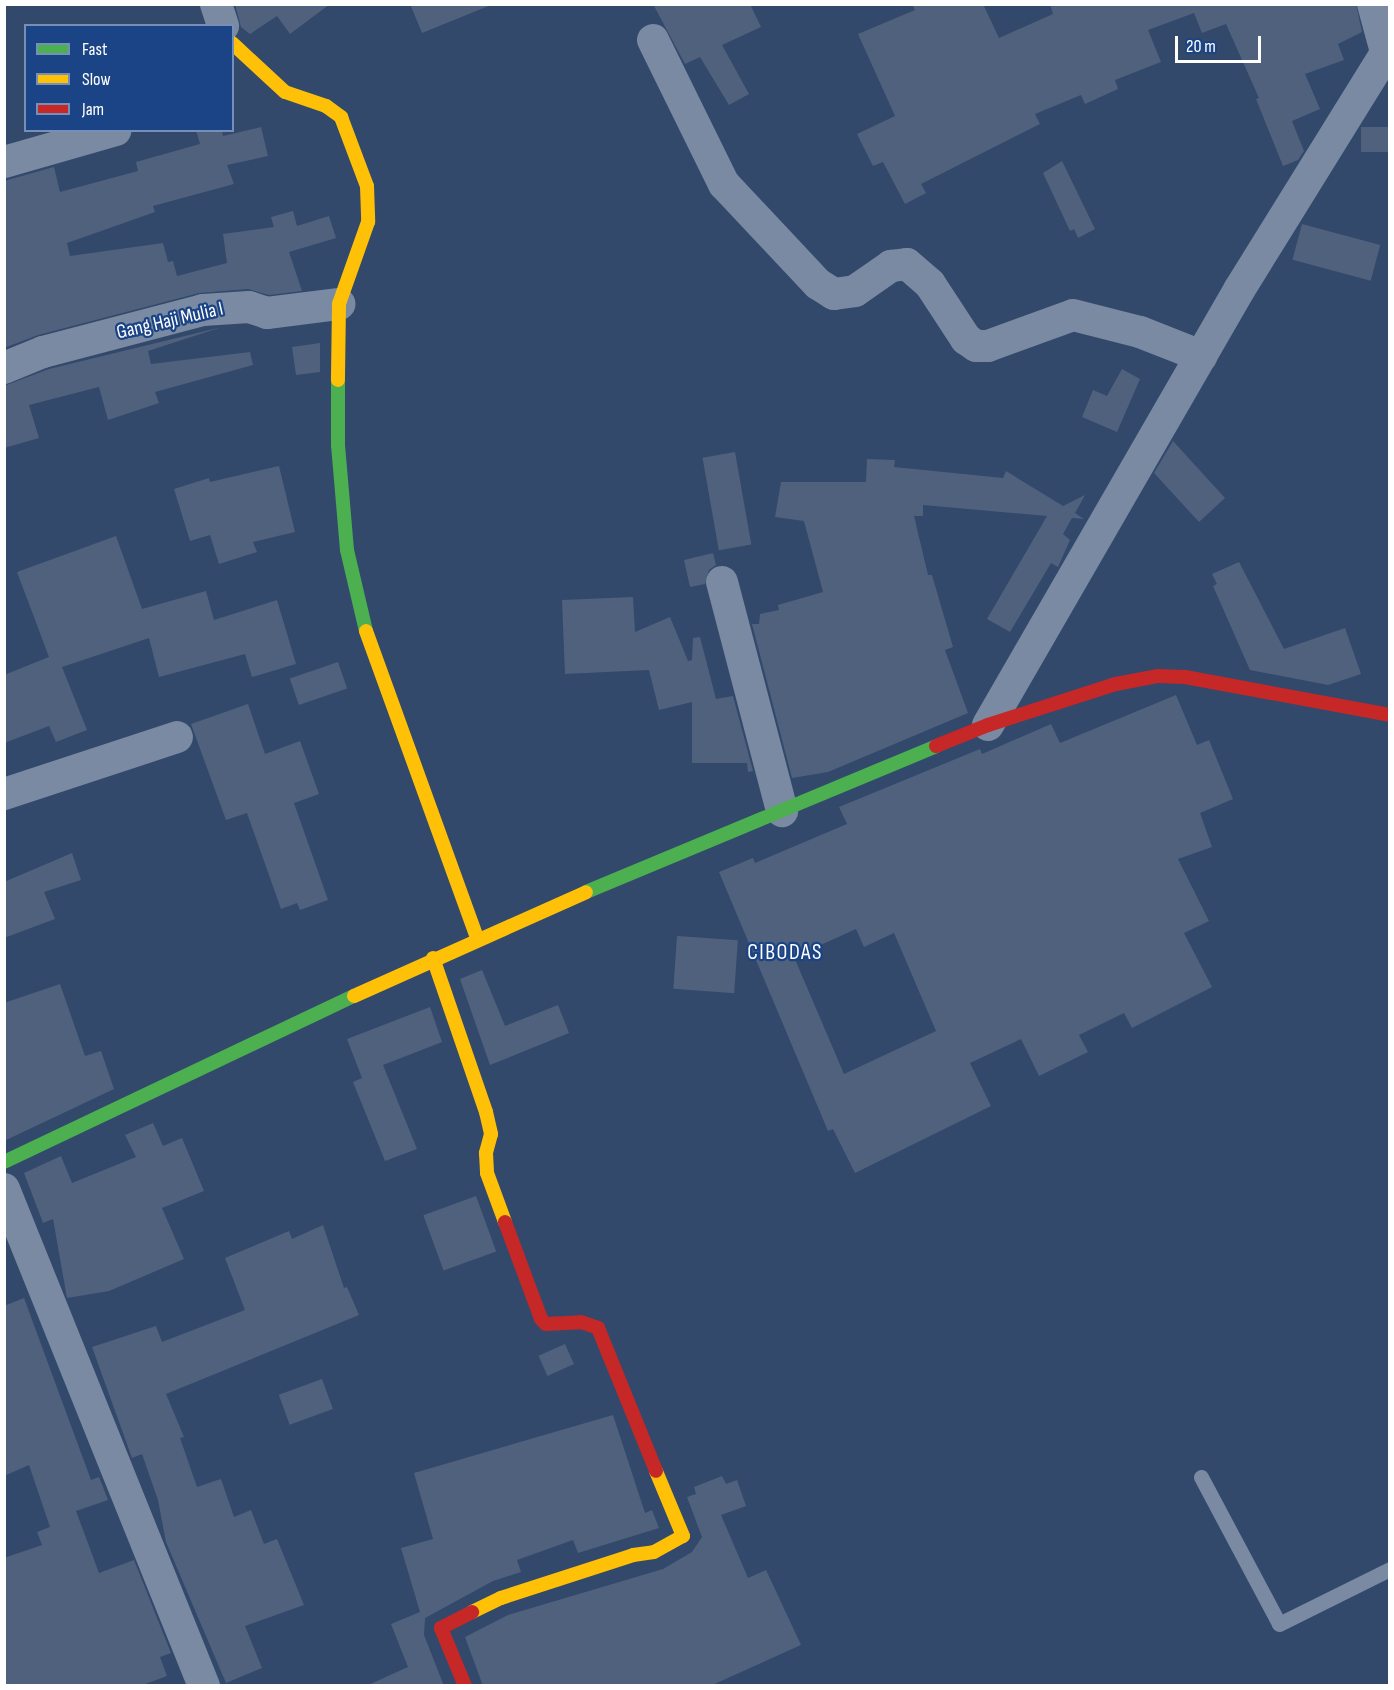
<!DOCTYPE html>
<style>
body{margin:0}
#map{position:relative;width:1394px;height:1690px;overflow:hidden;background:#32496c;font-family:"Sofia Sans Condensed",sans-serif}
div>[style]{position:absolute}
.building>*{inset:0;background:#4f617d;transform-origin:0 0}
.lane>*{height:15px;margin:-7.5px;padding:0 7.5px;transform-origin:7.5px;border-radius:7.5px;background:#798aa2}
.street>*{height:32px;margin:-16px;padding:0 16px;transform-origin:16px;border-radius:16px;background:#798aa2}
.fast>*{height:14px;margin:-7px;padding:0 7px;transform-origin:7px;border-radius:7px;background:#4caf50}
.slow>*{height:14px;margin:-7px;padding:0 7px;transform-origin:7px;border-radius:7px;background:#ffc107}
.jam>*{height:14px;margin:-7px;padding:0 7px;transform-origin:7px;border-radius:7px;background:#c62828}
span{translate:-50% -50%;white-space:nowrap;text-align:center;line-height:1.15;-webkit-text-stroke:4.5px #1a4485;paint-order:stroke}
.street-label{font-size:20px;color:#fff}
.quarter-label{font-size:22px;color:#fff;letter-spacing:1.5px}
.frame{position:absolute;inset:0;border:6px solid #fff;pointer-events:none}
.legend{position:absolute;left:24px;top:24px;width:210px;height:108px;box-sizing:border-box;background:#1a4485;border:2px solid #768fb6;margin:0;padding:8px 10px;list-style:none;font-size:18px;color:#fff}
.legend li{display:flex;align-items:center;gap:12px;height:30px}
.legend b{width:30px;border:2px solid #768fb6}
.scale{position:absolute;left:1175px;top:36px;width:86px;height:27px;box-sizing:border-box;border:3px solid #fff;border-top:0;padding-left:8px;font-size:18px;line-height:21px;white-space:nowrap;color:#fff;-webkit-text-stroke:4px #1a4485;paint-order:stroke}
</style>
<div id="map">
<div class="building">
<div style="clip-path:polygon(235px 4px,330px 4px,290px 34px,277px 16px,250px 34px,241px 27px)"></div>
<div style="clip-path:polygon(410px 4px,490px 4px,491px 5px,422px 33px)"></div>
<div style="clip-path:polygon(653px 4px,750px 4px,761px 27px,722px 45px,749px 94px,729px 105px,700px 57px,685px 64px)"></div>
<div style="clip-path:polygon(912px 4px,983px 4px,999px 38px,1053px 14px,1050px 4px,1356px 4px,1362px 32px,1338px 44px,1344px 60px,1305px 74px,1320px 109px,1292px 121px,1304px 151px,1298px 160px,1283px 166px,1256px 99px,1259px 98px,1226px 24px,1202px 33px,1194px 13px,1148px 30px,1161px 62px,1115px 80px,1118px 89px,1085px 104px,1081px 95px,1035px 114px,1040px 124px,921px 184px,926px 193px,905px 204px,883px 162px,873px 166px,857px 134px,895px 116px,858px 34px,915px 10px)"></div>
<div style="clip-path:polygon(261px 127px,268px 156px,227px 165px,234px 184px,153px 206px,155px 212px,67px 243px,70px 256px,163px 243px,168px 262px,173px 261px,177px 276px,227px 263px,223px 234px,274px 227px,271px 217px,293px 211px,297px 226px,329px 216px,336px 238px,289px 252px,302px 291px,269px 295px,248px 289px,199px 293px,38px 335px,4px 348px,4px 181px,54px 167px,60px 192px,138px 171px,136px 162px,200px 144px,196px 130px,222px 130px,223px 136px)"></div>
<div style="left:1361px;top:127px;width:28px;height:25px"></div>
<div style="clip-path:polygon(1062px 161px,1095px 229px,1078px 238px,1074px 229px,1070px 231px,1043px 173px)"></div>
<div style="left:1302px;top:224px;width:81px;height:37px;rotate:15deg"></div>
<div style="clip-path:polygon(222px 327px,148px 351px,151px 364px,250px 352px,253px 365px,155px 392px,159px 403px,108px 420px,99px 387px,29px 405px,39px 438px,4px 448px,4px 386px,49px 369px)"></div>
<div style="clip-path:polygon(320px 343px,320px 372px,296px 375px,292px 347px)"></div>
<div style="clip-path:polygon(1122px 369px,1140px 379px,1117px 432px,1082px 417px,1093px 390px,1107px 396px)"></div>
<div style="clip-path:polygon(1173px 441px,1225px 498px,1199px 522px,1154px 473px)"></div>
<div style="left:735px;top:452px;width:94px;height:33px;rotate:80deg"></div>
<div style="clip-path:polygon(867px 459px,895px 460px,894px 467px,1003px 478px,1006px 471px,1063px 506px,1085px 495px,1075px 513px,1084px 519px,1072px 518px,1063px 534px,1070px 540px,1058px 567px,1051px 563px,1010px 632px,987px 619px,1047px 516px,923px 505px,923px 516px,914px 516px,928px 575px,932px 575px,953px 647px,945px 650px,968px 713px,828px 772px,792px 778px,752px 624px,759px 624px,760px 614px,779px 610px,778px 605px,823px 592px,804px 521px,775px 517px,781px 482px,866px 482px)"></div>
<div style="clip-path:polygon(279px 466px,295px 532px,253px 542px,257px 552px,219px 564px,210px 535px,190px 541px,174px 489px,209px 478px,210px 482px)"></div>
<div style="clip-path:polygon(116px 536px,142px 609px,206px 591px,214px 620px,277px 600px,296px 664px,252px 677px,245px 654px,159px 677px,149px 638px,62px 667px,87px 730px,56px 742px,49px 726px,4px 743px,4px 675px,49px 657px,17px 572px)"></div>
<div style="clip-path:polygon(713px 553px,716px 565px,709px 570px,705px 584px,690px 587px,684px 560px)"></div>
<div style="clip-path:polygon(1239px 562px,1284px 649px,1345px 628px,1361px 674px,1328px 685px,1250px 670px,1213px 586px,1217px 584px,1212px 574px)"></div>
<div style="clip-path:polygon(633px 597px,635px 632px,670px 617px,688px 661px,692px 660px,693px 638px,700px 637px,716px 699px,733px 696px,753px 771px,748px 772px,747px 763px,692px 763px,692px 702px,659px 710px,649px 670px,565px 674px,562px 600px)"></div>
<div style="left:338px;top:662px;width:28px;height:51px;rotate:71deg"></div>
<div style="clip-path:polygon(evenodd,1176px 695px,1197px 745px,1209px 740px,1233px 799px,1200px 813px,1212px 847px,1178px 859px,1209px 921px,1184px 933px,1212px 987px,1132px 1028px,1124px 1013px,1079px 1035px,1088px 1052px,1039px 1076px,1021px 1039px,970px 1063px,991px 1106px,855px 1173px,833px 1129px,828px 1131px,719px 872px,753px 858px,755px 863px,847px 824px,839px 807px,980px 749px,982px 754px,1051px 724px,1060px 743px,1176px 695px,856px 929px,864px 947px,894px 933px,936px 1031px,844px 1074px,794px 957px,856px 929px)"></div>
<div style="clip-path:polygon(248px 704px,265px 754px,300px 741px,319px 794px,294px 803px,328px 900px,300px 910px,297px 903px,281px 909px,247px 813px,226px 820px,191px 724px)"></div>
<div style="clip-path:polygon(72px 853px,81px 880px,44px 892px,55px 919px,4px 938px,4px 882px)"></div>
<div style="left:677px;top:936px;width:61px;height:53px;rotate:4deg"></div>
<div style="clip-path:polygon(482px 970px,505px 1026px,558px 1005px,569px 1033px,490px 1065px,460px 979px)"></div>
<div style="clip-path:polygon(60px 984px,85px 1056px,101px 1051px,114px 1089px,4px 1141px,4px 1003px)"></div>
<div style="clip-path:polygon(430px 1007px,442px 1042px,383px 1065px,417px 1149px,385px 1161px,353px 1082px,362px 1078px,347px 1039px)"></div>
<div style="clip-path:polygon(153px 1123px,163px 1146px,182px 1138px,204px 1191px,162px 1208px,184px 1259px,109px 1291px,67px 1298px,53px 1219px,43px 1223px,24px 1173px,61px 1156px,72px 1183px,136px 1157px,125px 1135px)"></div>
<div style="left:476px;top:1196px;width:59px;height:56px;rotate:70deg"></div>
<div style="clip-path:polygon(323px 1225px,344px 1288px,347px 1287px,359px 1315px,166px 1394px,184px 1437px,180px 1438px,197px 1487px,221px 1479px,234px 1517px,251px 1510px,264px 1544px,277px 1539px,304px 1605px,245px 1626px,262px 1668px,226px 1683px,166px 1542px,158px 1500px,142px 1454px,132px 1458px,92px 1347px,156px 1326px,162px 1342px,245px 1310px,225px 1258px,289px 1231px,292px 1239px)"></div>
<div style="clip-path:polygon(24px 1298px,91px 1480px,99px 1477px,108px 1500px,76px 1511px,99px 1573px,134px 1560px,171px 1653px,160px 1657px,167px 1676px,140px 1686px,4px 1686px,4px 1558px,42px 1545px,37px 1532px,50px 1527px,29px 1465px,4px 1476px,4px 1306px)"></div>
<div style="left:565px;top:1344px;width:22px;height:29px;rotate:66deg"></div>
<div style="left:322px;top:1379px;width:32px;height:46px;rotate:70deg"></div>
<div style="clip-path:polygon(613px 1415px,645px 1513px,652px 1510px,659px 1528px,578px 1553px,573px 1540px,517px 1560px,521px 1572px,493px 1581px,425px 1618px,424px 1635px,444px 1686px,366px 1686px,408px 1667px,391px 1624px,420px 1612px,401px 1548px,433px 1539px,414px 1473px)"></div>
<div style="clip-path:polygon(722px 1476px,726px 1484px,737px 1480px,746px 1506px,721px 1515px,748px 1578px,766px 1570px,801px 1645px,710px 1686px,483px 1686px,465px 1637px,508px 1615px,663px 1569px,692px 1552px,702px 1537px,687px 1497px,696px 1494px,694px 1487px)"></div>
</div>
<div class="lane">
<div style="left:1201px;top:1477px;width:166px;rotate:62deg"></div>
<div style="left:1279px;top:1624px;width:124px;rotate:-26.4deg"></div>
</div>
<div class="street">
<div style="left:216px;top:4px;width:23px;rotate:72deg"></div>
<div style="left:1373px;top:4px;width:50px;rotate:74.8deg"></div>
<div style="left:653px;top:40px;width:161px;rotate:63.8deg"></div>
<div style="left:724px;top:184px;width:137px;rotate:46.8deg"></div>
<div style="left:818px;top:284px;width:19px;rotate:32deg"></div>
<div style="left:834px;top:294px;width:21px;rotate:-8deg"></div>
<div style="left:855px;top:291px;width:44px;rotate:-34.8deg"></div>
<div style="left:891px;top:266px;width:16px;rotate:-7deg"></div>
<div style="left:907px;top:264px;width:30px;rotate:41deg"></div>
<div style="left:930px;top:284px;width:66px;rotate:56.8deg"></div>
<div style="left:966px;top:339px;width:12px;rotate:35deg"></div>
<div style="left:976px;top:346px;width:12px"></div>
<div style="left:988px;top:346px;width:90px;rotate:-20deg"></div>
<div style="left:1073px;top:315px;width:69px;rotate:14.2deg"></div>
<div style="left:1140px;top:332px;width:66px;rotate:21.5deg"></div>
<div style="left:4px;top:162px;width:116px;rotate:-15.9deg"></div>
<div style="left:4px;top:368px;width:42px;rotate:-22.3deg"></div>
<div style="left:43px;top:352px;width:165px;rotate:-14.7deg"></div>
<div style="left:203px;top:310px;width:46px;rotate:-3.7deg"></div>
<div style="left:249px;top:307px;width:19px;rotate:18deg"></div>
<div style="left:267px;top:313px;width:73px;rotate:-7.1deg"></div>
<div style="left:722px;top:582px;width:237px;rotate:75.3deg"></div>
<div style="left:988px;top:725px;width:502px;rotate:-60.01deg"></div>
<div style="left:1239px;top:290px;width:287px;rotate:-58.2deg"></div>
<div style="left:4px;top:794px;width:182px;rotate:-18.2deg"></div>
<div style="left:4px;top:1189px;width:536px;rotate:68.08deg"></div>
</div>
<div class="fast">
<div style="left:338px;top:380px;width:65px;rotate:90deg"></div>
<div style="left:338px;top:445px;width:105px;rotate:85.1deg"></div>
<div style="left:347px;top:550px;width:83px;rotate:76.8deg"></div>
<div style="left:586px;top:892px;width:379px;rotate:-22.6deg"></div>
<div style="left:4px;top:1162px;width:387px;rotate:-25.4deg"></div>
</div>
<div class="slow">
<div style="left:232px;top:43px;width:72px;rotate:42.8deg"></div>
<div style="left:285px;top:92px;width:43px;rotate:18.9deg"></div>
<div style="left:326px;top:106px;width:19px;rotate:36deg"></div>
<div style="left:341px;top:117px;width:74px;rotate:69.4deg"></div>
<div style="left:367px;top:186px;width:36px;rotate:88deg"></div>
<div style="left:368px;top:222px;width:87px;rotate:109.5deg"></div>
<div style="left:339px;top:304px;width:76px;rotate:90.8deg"></div>
<div style="left:366px;top:631px;width:326px;rotate:70.1deg"></div>
<div style="left:433px;top:958px;width:163px;rotate:71deg"></div>
<div style="left:486px;top:1112px;width:23px;rotate:77deg"></div>
<div style="left:491px;top:1134px;width:20px;rotate:105deg"></div>
<div style="left:486px;top:1153px;width:20px;rotate:87deg"></div>
<div style="left:487px;top:1173px;width:52px;rotate:69.8deg"></div>
<div style="left:354px;top:996px;width:254px;rotate:-24.1deg"></div>
<div style="left:472px;top:1612px;width:32px;rotate:-26deg"></div>
<div style="left:501px;top:1598px;width:139px;rotate:-18deg"></div>
<div style="left:633px;top:1555px;width:21px;rotate:-8deg"></div>
<div style="left:654px;top:1552px;width:33px;rotate:-29deg"></div>
<div style="left:683px;top:1536px;width:70px;rotate:-112.6deg"></div>
</div>
<div class="jam">
<div style="left:936px;top:746px;width:56px;rotate:-22deg"></div>
<div style="left:988px;top:725px;width:134px;rotate:-17.8deg"></div>
<div style="left:1116px;top:684px;width:43px;rotate:-10.8deg"></div>
<div style="left:1158px;top:676px;width:27px;rotate:2deg"></div>
<div style="left:1185px;top:677px;width:208px;rotate:10.5deg"></div>
<div style="left:505px;top:1222px;width:103px;rotate:69.6deg"></div>
<div style="left:541px;top:1319px;width:7px;rotate:45deg"></div>
<div style="left:546px;top:1324px;width:35px;rotate:-3deg"></div>
<div style="left:581px;top:1322px;width:18px;rotate:19deg"></div>
<div style="left:598px;top:1328px;width:154px;rotate:67.9deg"></div>
<div style="left:465px;top:1686px;width:63px;rotate:-112.5deg"></div>
<div style="left:441px;top:1628px;width:35px;rotate:-27deg"></div>
</div>
<div class="street-label">
<span style="left:170px;top:321px;rotate:-13deg">Gang Haji Mulia I</span>
</div>
<div class="quarter-label">
<span style="left:785px;top:953px">CIBODAS</span>
</div>
<div class="frame"></div>
<ul class="legend">
<li><b style="height:8px;background:#4caf50"></b>Fast</li>
<li><b style="height:8px;background:#ffc107"></b>Slow</li>
<li><b style="height:8px;background:#c62828"></b>Jam</li>
</ul>
<div class="scale">20 m</div>
</div>
